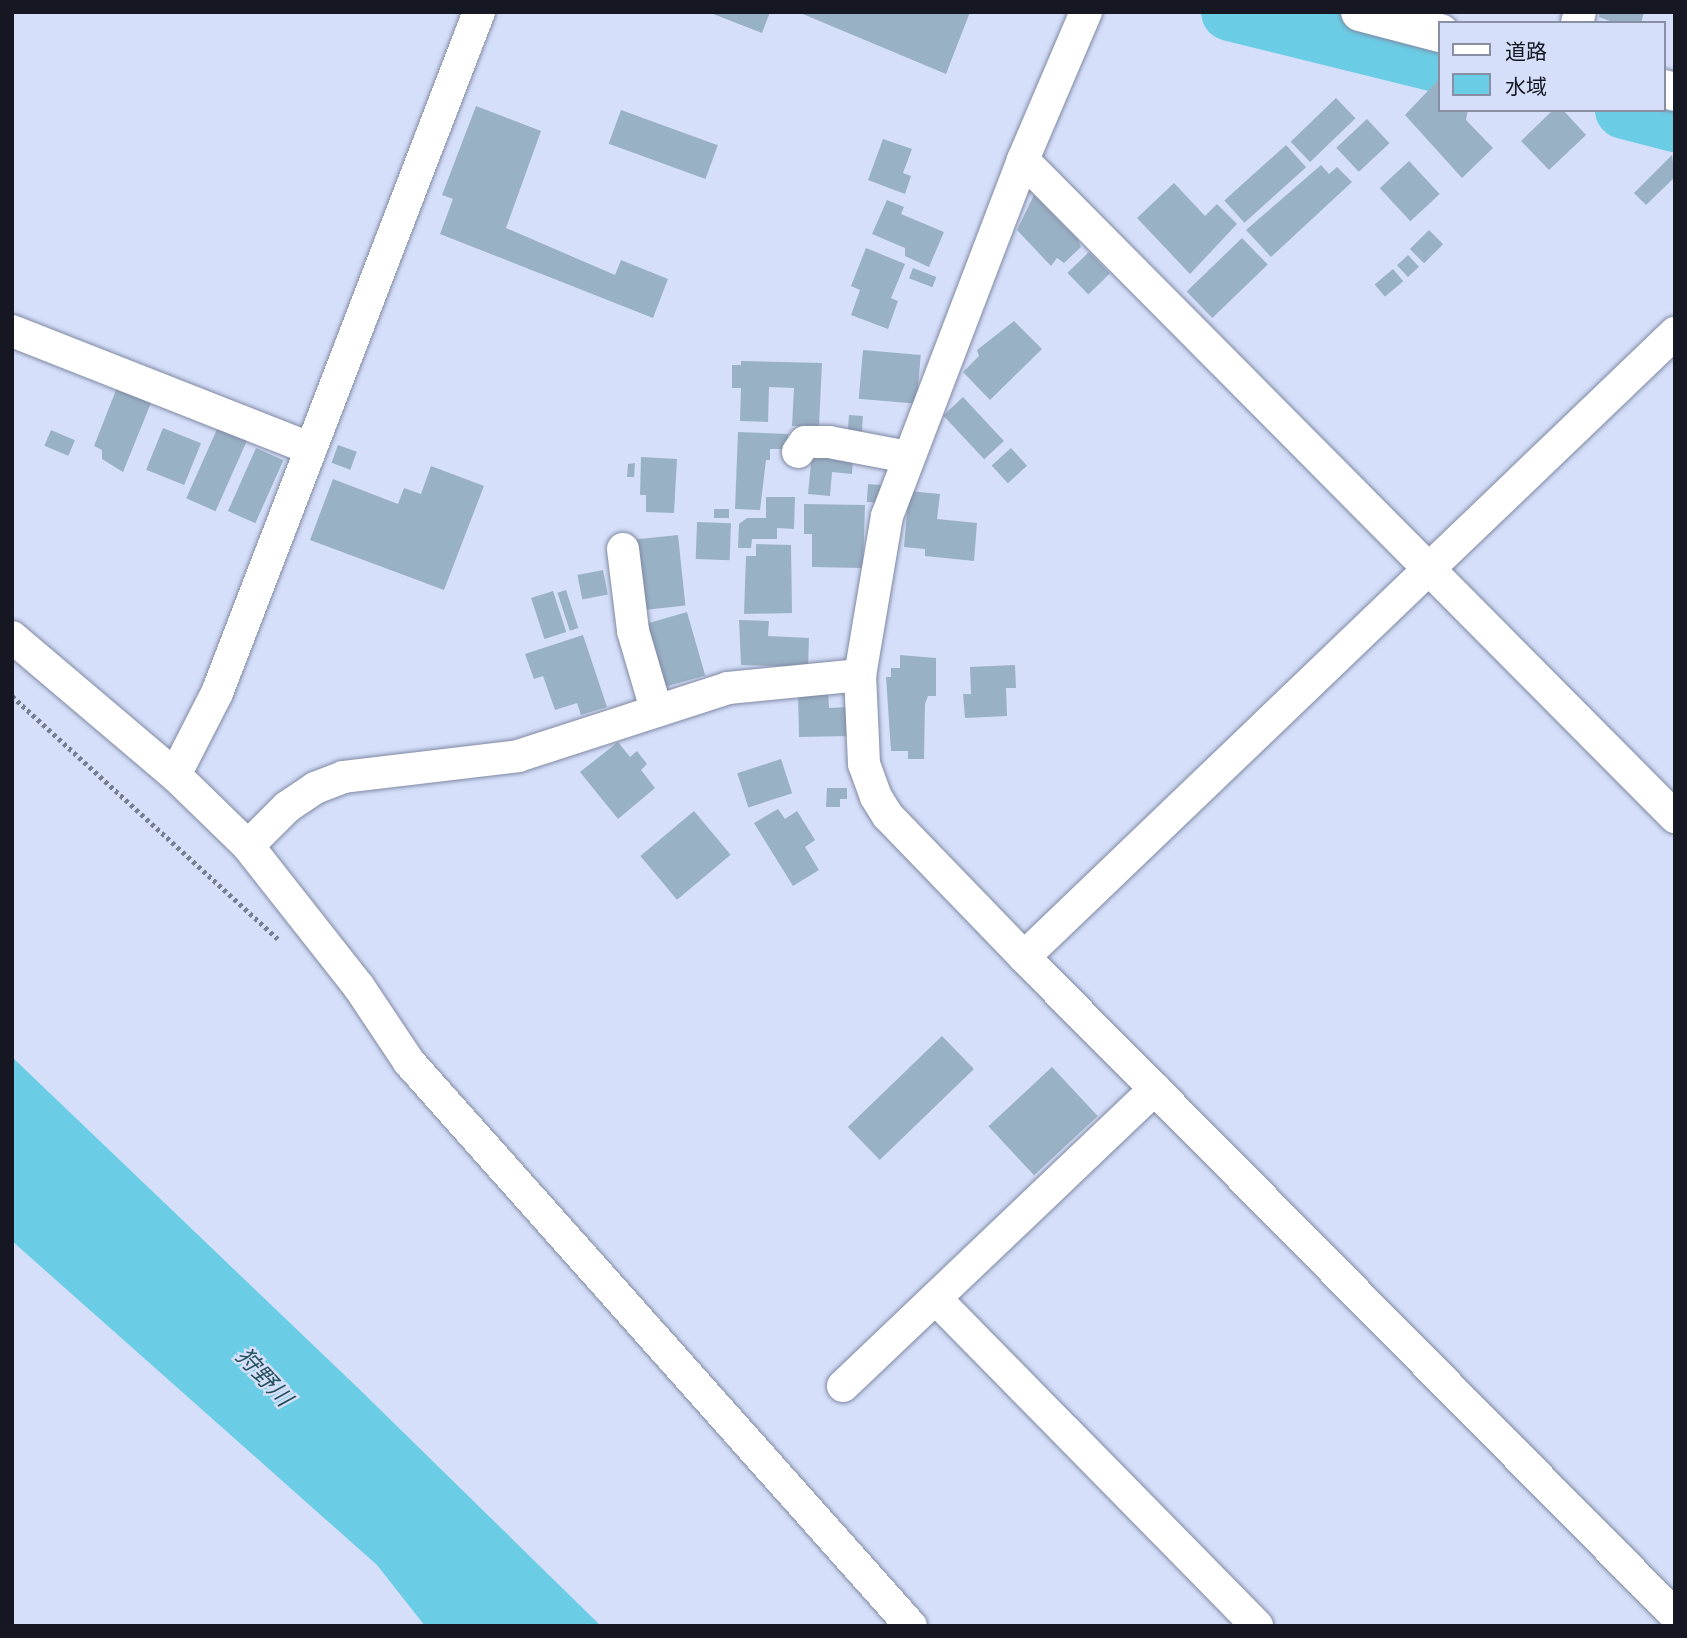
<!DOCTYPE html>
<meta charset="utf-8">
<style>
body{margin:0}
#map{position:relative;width:1687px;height:1638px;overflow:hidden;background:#d5dffa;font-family:"PT Serif","Noto Sans JP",serif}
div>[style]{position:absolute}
.water>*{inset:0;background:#6bcce5}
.river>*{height:58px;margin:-29px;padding:0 29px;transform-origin:29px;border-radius:29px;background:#6bcce5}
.building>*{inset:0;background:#99b1c5;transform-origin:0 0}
.path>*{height:4.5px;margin-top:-2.25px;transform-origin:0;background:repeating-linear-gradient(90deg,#777e91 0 3.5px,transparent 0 7px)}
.roads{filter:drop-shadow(0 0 2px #8089a2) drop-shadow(0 0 2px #8089a2)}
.minor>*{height:32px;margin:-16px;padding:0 16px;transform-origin:16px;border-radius:16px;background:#fff}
.highway>*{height:38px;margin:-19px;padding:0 19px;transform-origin:19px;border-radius:19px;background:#fff}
span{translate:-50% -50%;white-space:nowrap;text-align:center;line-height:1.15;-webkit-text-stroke:5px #d5dffa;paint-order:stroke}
.water-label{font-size:23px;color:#26525d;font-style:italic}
.frame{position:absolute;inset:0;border:14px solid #151822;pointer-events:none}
.legend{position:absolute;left:1438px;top:21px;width:228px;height:91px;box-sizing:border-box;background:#d5dffa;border:2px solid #888fa4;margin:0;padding:9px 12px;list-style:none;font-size:21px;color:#151822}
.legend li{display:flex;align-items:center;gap:14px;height:35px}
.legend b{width:35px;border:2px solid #888fa4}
</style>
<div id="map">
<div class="water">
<div style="clip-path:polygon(12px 1057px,357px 1387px,601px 1626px,425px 1626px,377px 1565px,12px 1241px)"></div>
</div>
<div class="river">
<div style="left:1230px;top:12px;width:216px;rotate:13.9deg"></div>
<div style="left:1624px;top:110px;width:53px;rotate:14.3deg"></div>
</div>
<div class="building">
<div style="clip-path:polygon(708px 12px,770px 12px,762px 33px)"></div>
<div style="clip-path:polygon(798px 12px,970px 12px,946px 74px)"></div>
<div style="clip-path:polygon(1600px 12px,1644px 12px,1641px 23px,1615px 23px,1599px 17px)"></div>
<div style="clip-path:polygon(1440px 78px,1440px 110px,1468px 110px,1466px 120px,1493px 148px,1462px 178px,1405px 115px)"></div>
<div style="left:1336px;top:98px;width:28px;height:63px;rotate:46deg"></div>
<div style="clip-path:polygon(476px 106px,541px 131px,506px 228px,615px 275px,621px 260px,668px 279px,653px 318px,440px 234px,453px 199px,442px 195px)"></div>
<div style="left:621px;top:110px;width:103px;height:36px;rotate:20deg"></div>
<div style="clip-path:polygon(1553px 110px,1563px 110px,1586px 135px,1549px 170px,1521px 141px)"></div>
<div style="left:1367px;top:119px;width:33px;height:42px;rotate:47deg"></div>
<div style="clip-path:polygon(883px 139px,912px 149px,903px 173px,911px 176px,905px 194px,868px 180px)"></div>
<div style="left:1286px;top:145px;width:30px;height:83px;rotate:48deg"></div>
<div style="clip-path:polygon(1672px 155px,1675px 177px,1646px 205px,1634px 193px)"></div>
<div style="left:1409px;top:161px;width:45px;height:40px;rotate:47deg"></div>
<div style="clip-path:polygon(1321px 165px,1329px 174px,1337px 167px,1352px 182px,1271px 257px,1246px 230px)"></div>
<div style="clip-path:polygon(1174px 183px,1205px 216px,1217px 204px,1237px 224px,1190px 274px,1137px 218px)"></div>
<div style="clip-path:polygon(1034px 195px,1078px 240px,1081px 247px,1064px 263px,1057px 258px,1051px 266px,1017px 230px)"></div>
<div style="clip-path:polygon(887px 200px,904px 207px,901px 214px,944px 232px,929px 267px,905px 256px,905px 248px,872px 234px)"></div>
<div style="left:1429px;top:230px;width:20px;height:27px;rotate:45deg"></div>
<div style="left:1242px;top:238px;width:37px;height:77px;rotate:46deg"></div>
<div style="clip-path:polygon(866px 248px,905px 264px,891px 298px,898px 301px,888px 329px,851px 315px,860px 290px,851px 286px)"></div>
<div style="left:1089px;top:252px;width:30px;height:30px;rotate:46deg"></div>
<div style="left:1408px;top:255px;width:16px;height:15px;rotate:47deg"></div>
<div style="left:913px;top:268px;width:25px;height:11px;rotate:21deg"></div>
<div style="left:1393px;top:269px;width:16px;height:24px;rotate:50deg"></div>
<div style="clip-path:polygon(1014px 321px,1042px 349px,990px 400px,963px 372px,979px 356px,977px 350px)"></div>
<div style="left:863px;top:350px;width:58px;height:49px;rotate:5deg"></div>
<div style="clip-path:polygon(741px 361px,822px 363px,819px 426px,792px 426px,794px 388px,769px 387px,768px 422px,740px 421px,741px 388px,732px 388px,732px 365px,741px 365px)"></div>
<div style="clip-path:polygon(118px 385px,153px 398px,123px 472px,102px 459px,102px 450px,94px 446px)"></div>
<div style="left:963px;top:397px;width:60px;height:27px;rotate:47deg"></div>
<div style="left:849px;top:415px;width:14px;height:17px;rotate:4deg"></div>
<div style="left:218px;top:427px;width:32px;height:78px;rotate:24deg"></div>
<div style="left:163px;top:428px;width:41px;height:45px;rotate:22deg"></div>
<div style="left:51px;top:430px;width:26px;height:17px;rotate:23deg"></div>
<div style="clip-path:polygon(738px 432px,788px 434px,788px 449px,770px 449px,770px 460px,766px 460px,760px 510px,735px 509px)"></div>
<div style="left:338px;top:445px;width:20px;height:19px;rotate:20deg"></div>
<div style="left:256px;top:448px;width:30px;height:69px;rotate:24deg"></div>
<div style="left:1011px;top:448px;width:24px;height:26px;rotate:48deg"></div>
<div style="clip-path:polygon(812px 453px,853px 457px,852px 474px,832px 472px,830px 496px,808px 494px)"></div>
<div style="clip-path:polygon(641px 457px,677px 459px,674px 513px,646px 512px,646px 495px,640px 495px)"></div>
<div style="clip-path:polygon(635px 463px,634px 477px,627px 477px,628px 464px)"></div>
<div style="clip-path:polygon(431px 466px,484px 486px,444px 590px,310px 540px,333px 479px,398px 504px,404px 488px,421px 494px)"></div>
<div style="left:868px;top:484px;width:13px;height:18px;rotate:4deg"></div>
<div style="clip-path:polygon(909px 491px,940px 494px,937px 519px,977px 523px,974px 561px,925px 556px,925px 549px,904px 547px)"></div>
<div style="clip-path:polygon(766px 497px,795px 497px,794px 529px,777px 528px,777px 539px,752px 539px,751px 548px,738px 548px,739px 524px,747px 518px,766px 518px)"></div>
<div style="clip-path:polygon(804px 504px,865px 505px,863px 568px,812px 567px,812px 534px,804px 534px)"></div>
<div style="left:714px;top:509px;width:15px;height:9px"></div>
<div style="left:697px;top:522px;width:34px;height:37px;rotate:2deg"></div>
<div style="left:678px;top:535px;width:71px;height:46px;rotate:84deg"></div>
<div style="clip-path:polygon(756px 544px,791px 545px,792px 613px,744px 614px,746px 556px,756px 556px)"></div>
<div style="left:603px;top:570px;width:25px;height:26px;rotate:79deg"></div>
<div style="left:566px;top:590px;width:40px;height:9px;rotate:72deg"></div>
<div style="left:553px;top:591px;width:43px;height:23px;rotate:72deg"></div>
<div style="left:687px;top:612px;width:66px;height:45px;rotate:74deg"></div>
<div style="clip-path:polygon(739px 620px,769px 621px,768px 636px,809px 638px,808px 667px,741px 665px)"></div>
<div style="clip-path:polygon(583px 635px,607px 707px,581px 715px,577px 703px,555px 710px,543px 676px,534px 679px,525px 654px)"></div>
<div style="clip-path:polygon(900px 655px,936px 658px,936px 696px,928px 696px,925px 704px,924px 759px,908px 759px,908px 751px,891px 751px,886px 677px,891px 677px,891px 668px,900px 668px)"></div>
<div style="clip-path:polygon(1015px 665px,1016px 688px,1006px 688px,1007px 716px,965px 718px,963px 694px,971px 694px,970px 667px)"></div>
<div style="clip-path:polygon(828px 692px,829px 708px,849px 707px,850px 736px,799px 737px,798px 693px)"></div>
<div style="clip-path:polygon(618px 742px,630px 757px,637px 751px,647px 764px,641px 770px,655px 788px,618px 819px,580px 772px)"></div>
<div style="left:781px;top:759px;width:36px;height:46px;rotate:72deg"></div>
<div style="clip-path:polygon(827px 788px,847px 788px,847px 799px,840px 799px,840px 807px,826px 807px)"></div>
<div style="clip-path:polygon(778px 809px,785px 819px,797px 811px,815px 840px,805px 847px,819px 870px,793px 886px,754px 823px)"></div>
<div style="left:694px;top:811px;width:57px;height:70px;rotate:50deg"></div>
<div style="left:942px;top:1036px;width:46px;height:131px;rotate:46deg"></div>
<div style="left:1052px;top:1067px;width:67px;height:87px;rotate:47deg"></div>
</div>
<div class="path">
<div style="left:12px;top:696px;width:360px;rotate:42.4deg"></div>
</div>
<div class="roads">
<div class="minor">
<div style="left:1086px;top:12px;width:161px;rotate:113.1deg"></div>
<div style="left:1023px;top:160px;width:381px;rotate:110.9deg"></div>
<div style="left:887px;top:516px;width:161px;rotate:99.6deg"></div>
<div style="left:860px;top:675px;width:89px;rotate:87.4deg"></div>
<div style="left:864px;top:764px;width:35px;rotate:70deg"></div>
<div style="left:876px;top:797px;width:22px;rotate:58deg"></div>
<div style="left:888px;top:816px;width:196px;rotate:46deg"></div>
<div style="left:1024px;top:957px;width:926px;rotate:45.31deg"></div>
<div style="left:1577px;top:23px;width:11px;rotate:-75deg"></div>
<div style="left:1023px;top:160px;width:926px;rotate:45.22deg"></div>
<div style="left:12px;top:331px;width:321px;rotate:21.5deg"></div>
<div style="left:798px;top:452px;width:12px;rotate:-55deg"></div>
<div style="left:805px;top:442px;width:24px"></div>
<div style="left:829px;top:442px;width:80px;rotate:10.8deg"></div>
<div style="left:623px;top:549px;width:83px;rotate:83deg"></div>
<div style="left:633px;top:631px;width:81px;rotate:73.6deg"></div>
<div style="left:12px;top:637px;width:214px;rotate:40.3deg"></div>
<div style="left:175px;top:775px;width:102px;rotate:44.2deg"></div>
<div style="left:248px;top:846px;width:179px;rotate:51.8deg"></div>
<div style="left:359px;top:987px;width:90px;rotate:56.3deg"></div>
<div style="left:409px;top:1062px;width:755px;rotate:48.33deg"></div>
<div style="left:175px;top:775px;width:92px;rotate:-62.9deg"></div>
<div style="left:217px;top:693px;width:730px;rotate:-68.96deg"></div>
<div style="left:248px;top:846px;width:55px;rotate:-45deg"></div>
<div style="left:287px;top:807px;width:34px;rotate:-34deg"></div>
<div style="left:315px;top:788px;width:30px;rotate:-21deg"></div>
<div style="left:343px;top:777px;width:176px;rotate:-6.8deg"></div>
<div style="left:518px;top:756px;width:221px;rotate:-17.9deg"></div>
<div style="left:728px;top:688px;width:133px;rotate:-5.6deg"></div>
<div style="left:1024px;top:957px;width:902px;rotate:-43.79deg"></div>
<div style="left:936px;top:1299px;width:458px;rotate:45.5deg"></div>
<div style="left:843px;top:1386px;width:431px;rotate:-43.6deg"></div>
</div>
<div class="highway">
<div style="left:1360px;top:12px;width:83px;rotate:14.7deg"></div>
<div style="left:1664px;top:89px;width:11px;rotate:15deg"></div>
</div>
</div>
<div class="water-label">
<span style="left:264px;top:1377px;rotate:47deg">狩野川</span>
</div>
<div class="frame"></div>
<ul class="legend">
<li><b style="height:9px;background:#fff"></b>道路</li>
<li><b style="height:19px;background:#6bcce5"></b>水域</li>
</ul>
</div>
